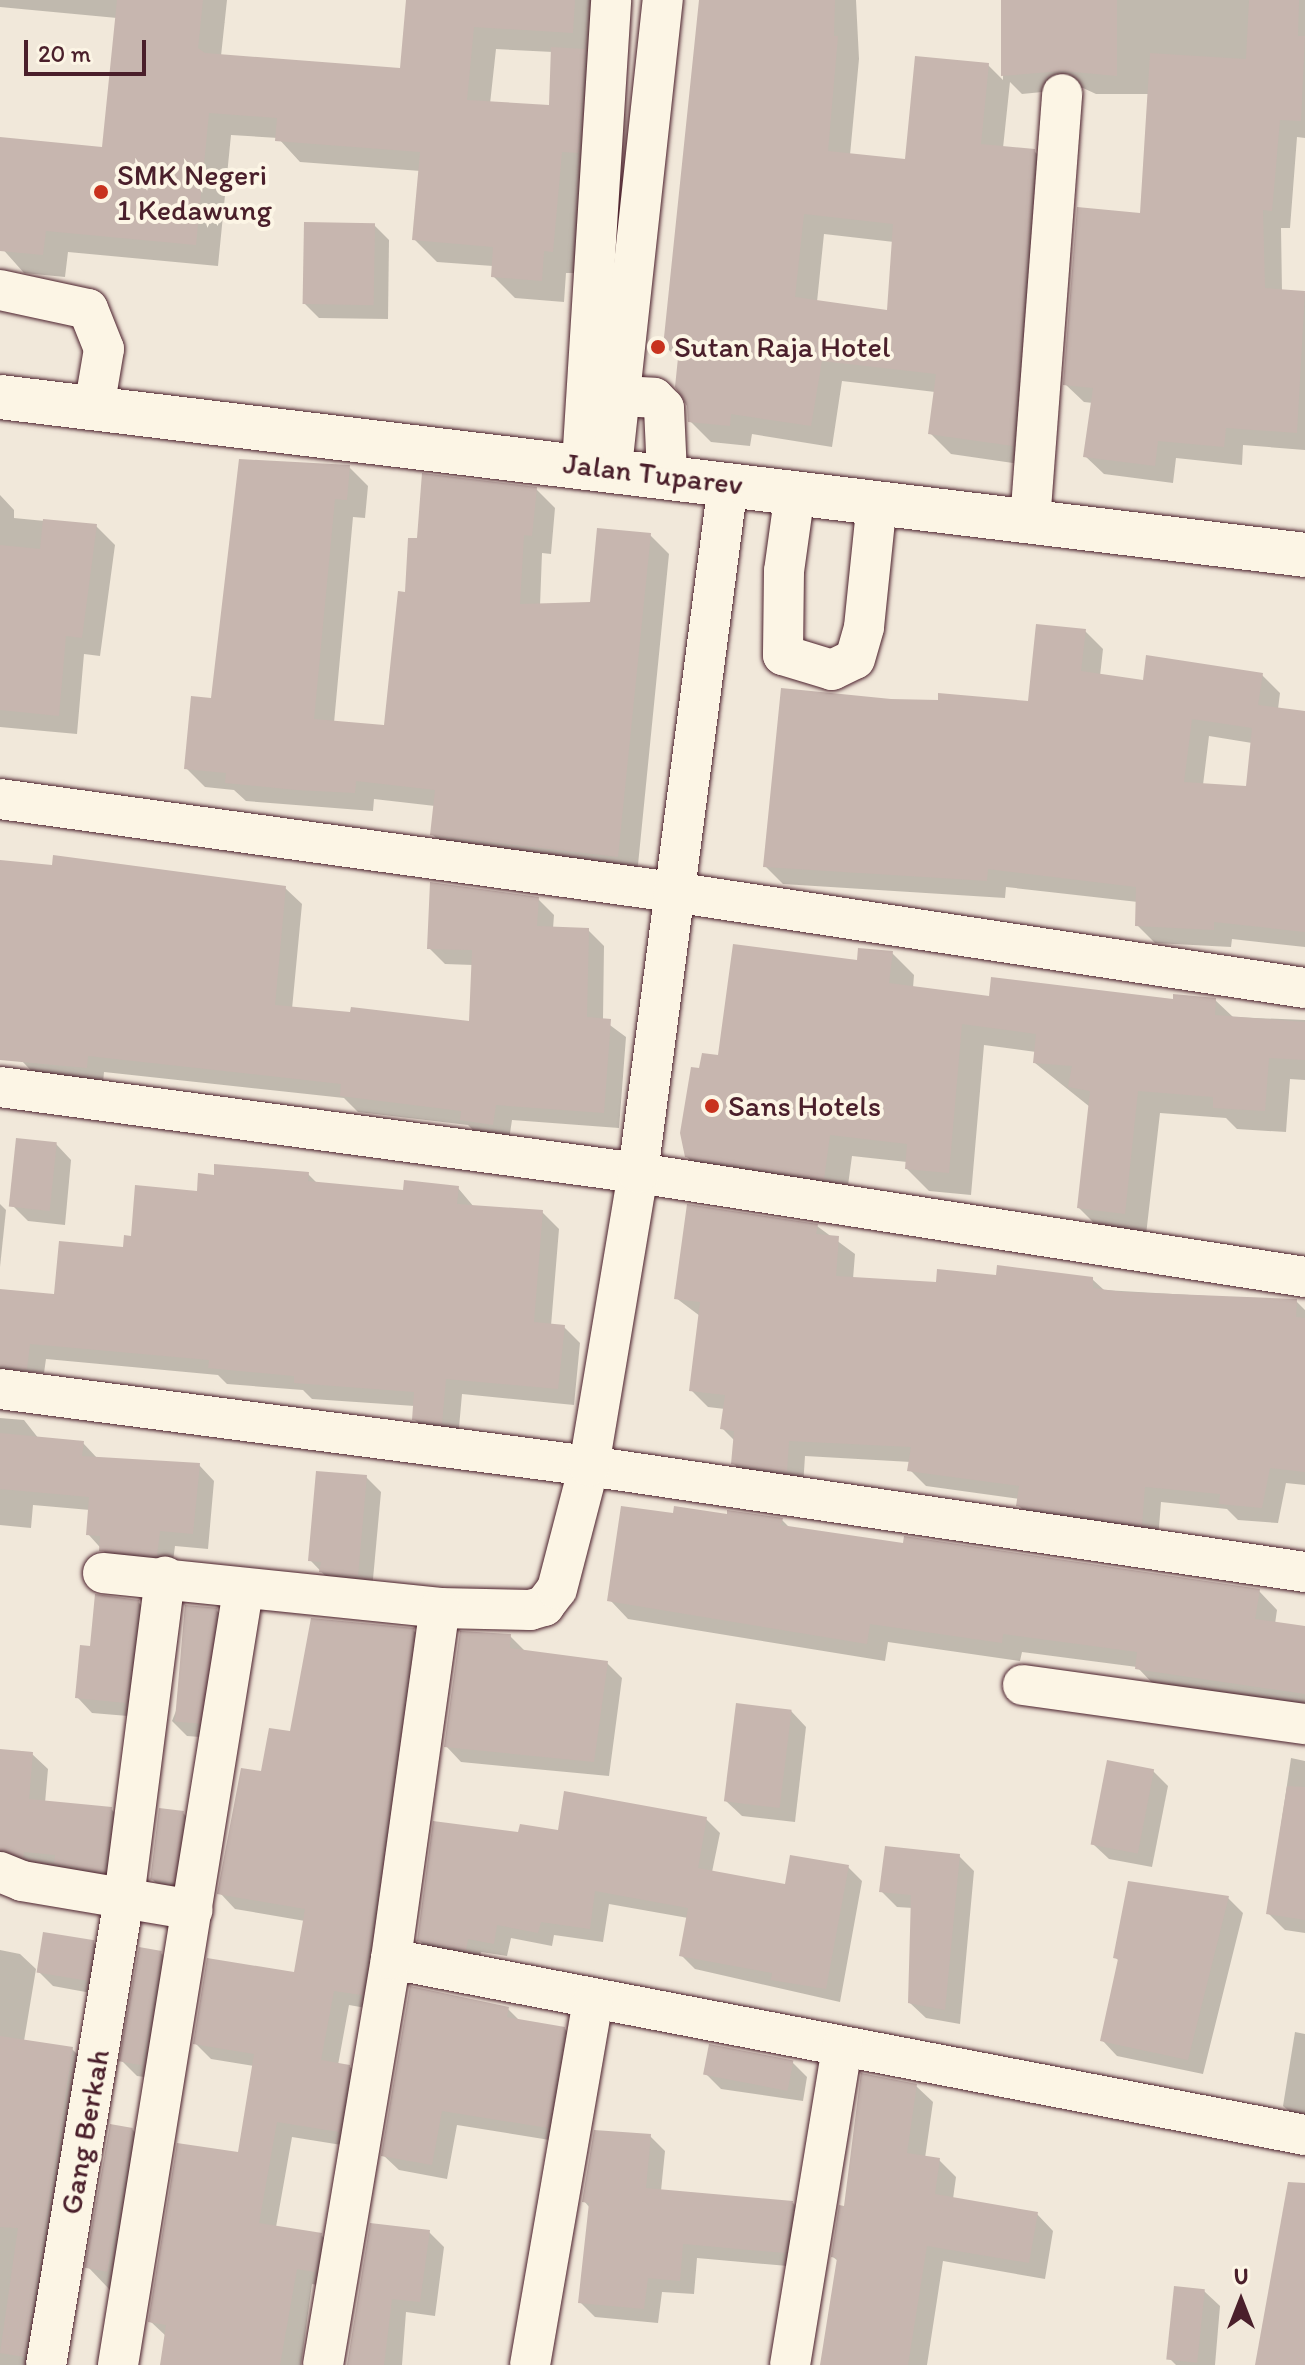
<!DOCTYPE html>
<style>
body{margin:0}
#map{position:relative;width:1305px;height:2365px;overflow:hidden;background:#f1e8da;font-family:Itim,sans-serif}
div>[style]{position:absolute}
.shadow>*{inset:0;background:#0003}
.building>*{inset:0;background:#c7b6af;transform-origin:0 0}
.roads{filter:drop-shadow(0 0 2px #4a1f2b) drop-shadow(0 0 2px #4a1f2b)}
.minor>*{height:40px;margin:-20px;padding:0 20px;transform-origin:20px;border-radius:20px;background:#fcf5e5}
.major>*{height:44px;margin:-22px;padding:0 22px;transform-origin:22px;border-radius:22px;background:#fcf5e5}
.dots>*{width:22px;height:22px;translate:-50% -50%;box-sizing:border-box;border:4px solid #fcf5e5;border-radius:50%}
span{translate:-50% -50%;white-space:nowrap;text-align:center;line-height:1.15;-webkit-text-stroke:8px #fcf5e5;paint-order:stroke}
.poi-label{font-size:30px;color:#4a1f2b}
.left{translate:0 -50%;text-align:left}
.street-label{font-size:30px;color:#4a1f2b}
.north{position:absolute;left:1201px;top:2261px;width:80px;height:80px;-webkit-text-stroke:6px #fcf5e5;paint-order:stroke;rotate:0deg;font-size:22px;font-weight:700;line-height:32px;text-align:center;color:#4a1f2b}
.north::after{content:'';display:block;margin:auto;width:28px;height:36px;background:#4a1f2b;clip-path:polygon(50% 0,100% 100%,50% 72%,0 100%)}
.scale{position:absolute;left:24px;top:40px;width:122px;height:36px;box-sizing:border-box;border:4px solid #4a1f2b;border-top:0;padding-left:10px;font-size:24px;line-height:28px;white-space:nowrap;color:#4a1f2b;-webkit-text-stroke:6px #fcf5e5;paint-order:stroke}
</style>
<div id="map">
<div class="shadow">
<div style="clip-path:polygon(evenodd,0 0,227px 0,221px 56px,402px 70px,411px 0,599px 0,575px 273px,566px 273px,564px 302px,515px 298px,493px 276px,493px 266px,437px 262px,414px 239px,421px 171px,300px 162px,278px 138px,231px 135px,218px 266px,68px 252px,65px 277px,24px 273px,0 246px,0 139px,104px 149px,117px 18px,0 7px,0 0,496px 49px,553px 52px,550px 107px,490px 104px,496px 49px)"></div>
<div style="clip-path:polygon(evenodd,701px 0,856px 0,859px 59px,850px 155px,906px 161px,988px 65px,1003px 80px,1003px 0,1305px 0,1305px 138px,1297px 137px,1290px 228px,1281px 228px,1282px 291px,1305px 293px,1305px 450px,1243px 445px,1242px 465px,1176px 458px,1173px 483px,1104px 474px,1085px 456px,1093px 403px,1084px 402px,1065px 384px,1142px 215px,1149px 94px,1096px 94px,1083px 88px,1022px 94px,1010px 82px,1003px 148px,1034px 151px,1055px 172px,1033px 466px,951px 454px,930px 433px,935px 392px,842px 381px,832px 447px,752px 434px,750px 446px,711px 442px,690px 421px,680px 361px,665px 346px,701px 0,824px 234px,894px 242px,888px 312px,817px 302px,824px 234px)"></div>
<div style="clip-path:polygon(374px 225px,389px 240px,388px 319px,319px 318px,304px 303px)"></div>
<div style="clip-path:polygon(349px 467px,368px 486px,365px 518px,353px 517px,334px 723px,386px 727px,419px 540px,536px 489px,555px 508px,551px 554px,542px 553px,540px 606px,591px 604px,650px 535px,669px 554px,637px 875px,451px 853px,432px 834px,435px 806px,374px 799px,373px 811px,246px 801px,234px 790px,205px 787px,186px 768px,213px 700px)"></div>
<div style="clip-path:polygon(0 495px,14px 510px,14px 518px,96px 526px,115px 545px,100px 656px,84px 654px,77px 734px,0 727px)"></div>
<div style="clip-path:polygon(evenodd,1085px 631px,1103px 649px,1100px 676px,1144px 682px,1262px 675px,1280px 693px,1278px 709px,1305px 713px,1305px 947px,1232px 939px,1231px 947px,1155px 943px,1137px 925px,1138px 902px,1006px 887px,1005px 898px,783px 884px,765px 866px,891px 701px,1029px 703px,1085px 631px,1209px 736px,1252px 743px,1247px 789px,1203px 785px,1209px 736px)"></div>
<div style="clip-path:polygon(0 862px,285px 888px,302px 904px,292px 1009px,471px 1023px,473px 965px,445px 964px,429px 948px,538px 899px,554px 915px,553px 929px,588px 930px,604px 946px,603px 1020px,626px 1037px,619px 1128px,512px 1120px,509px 1140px,478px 1135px,468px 1125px,358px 1112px,344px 1098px,104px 1072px,103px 1083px,38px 1078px,22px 1061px,0 1056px)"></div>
<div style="clip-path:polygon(892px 953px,914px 975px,913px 988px,990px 999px,1215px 1000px,1233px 1017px,1305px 1020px,1305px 1080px,1290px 1079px,1286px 1132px,1237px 1129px,1226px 1118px,1160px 1113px,1146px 1235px,1101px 1230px,1079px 1208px,1090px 1107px,1035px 1063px,1036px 1052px,984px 1045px,971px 1195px,929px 1191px,907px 1169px,907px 1162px,852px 1156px,846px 1200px,709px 1178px,686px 1156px,701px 1070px,859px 962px)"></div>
<div style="clip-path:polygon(56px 1144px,71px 1160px,65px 1225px,28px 1221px,13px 1206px)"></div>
<div style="clip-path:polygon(308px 1174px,318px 1184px,405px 1192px,458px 1188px,474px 1207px,542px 1212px,559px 1229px,551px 1326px,564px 1327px,580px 1343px,574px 1405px,462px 1394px,458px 1439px,430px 1435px,414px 1419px,415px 1406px,312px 1399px,303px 1390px,227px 1384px,218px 1375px,46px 1359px,44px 1373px,0 1369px,0 1291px,56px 1296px,198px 1193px)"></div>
<div style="clip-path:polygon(0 1204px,6px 1210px,0 1267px)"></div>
<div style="clip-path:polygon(817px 1226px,855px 1254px,853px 1279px,937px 1284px,998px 1277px,999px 1267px,1092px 1279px,1104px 1290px,1296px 1301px,1305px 1310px,1305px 1485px,1286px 1483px,1278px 1523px,1238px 1520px,1227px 1509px,1161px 1502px,1158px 1540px,1035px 1522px,1018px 1505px,1019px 1499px,926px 1486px,910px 1470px,911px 1462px,805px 1456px,803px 1487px,750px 1480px,733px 1463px,735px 1441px,722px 1428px,725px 1409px,708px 1407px,691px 1390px,700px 1316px,676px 1298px)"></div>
<div style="clip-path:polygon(0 1418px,24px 1420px,39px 1439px,83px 1443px,98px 1459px,199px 1465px,214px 1481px,208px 1549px,175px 1546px,172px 1570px,117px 1566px,88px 1534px,90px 1510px,33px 1505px,31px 1528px,0 1525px)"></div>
<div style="clip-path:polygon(366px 1477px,381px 1492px,372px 1590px,336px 1587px,310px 1560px)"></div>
<div style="clip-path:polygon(675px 1515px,782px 1520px,791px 1529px,1259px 1591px,1277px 1610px,1275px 1624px,1305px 1629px,1305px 1716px,1156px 1687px,1137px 1667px,1022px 1652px,1020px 1661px,888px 1642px,885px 1661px,628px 1619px,610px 1600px)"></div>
<div style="clip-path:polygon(138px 1602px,153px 1617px,140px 1717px,92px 1713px,77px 1697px,92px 1648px)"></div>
<div style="clip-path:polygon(216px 1610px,231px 1625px,213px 1738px,187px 1736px,172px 1721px)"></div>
<div style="clip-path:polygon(413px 1630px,429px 1646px,377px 2010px,349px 2005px,338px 2065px,349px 2066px,365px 2082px,354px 2147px,292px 2137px,276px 2227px,321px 2235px,336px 2251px,330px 2287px,312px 2284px,301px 2365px,162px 2365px,167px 2337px,150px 2321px,239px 2155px,254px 2066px,211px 2059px,195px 2043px,296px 1974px,305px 1921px,235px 1909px,220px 1893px,263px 1774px,292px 1733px)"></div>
<div style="clip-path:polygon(510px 1636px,525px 1651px,607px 1663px,622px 1678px,609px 1776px,461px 1762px,446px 1746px)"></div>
<div style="clip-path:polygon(791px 1711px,806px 1727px,795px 1822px,742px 1816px,726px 1801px)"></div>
<div style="clip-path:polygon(0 1751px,32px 1754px,48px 1769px,45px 1803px,111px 1809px,127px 1825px,119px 1886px,0 1863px)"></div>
<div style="clip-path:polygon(1291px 1758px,1305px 1761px,1305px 1933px,1285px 1930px,1268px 1913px)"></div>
<div style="clip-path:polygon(1153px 1771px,1168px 1786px,1152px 1867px,1109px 1859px,1093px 1844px)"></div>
<div style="clip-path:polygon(183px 1813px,198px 1828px,187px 1897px,167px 1894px,152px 1879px)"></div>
<div style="clip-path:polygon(706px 1819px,720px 1833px,712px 1872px,787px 1886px,848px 1867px,862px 1881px,840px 2002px,695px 1969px,681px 1955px,688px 1918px,609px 1904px,603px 1942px,554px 1935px,552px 1946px,511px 1938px,507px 1956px,481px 1952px,479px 1963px,433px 1954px,419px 1940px,520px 1834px)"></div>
<div style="clip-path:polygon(959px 1856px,974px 1871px,960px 2024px,926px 2018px,910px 2003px,913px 1908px,897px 1907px,881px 1891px)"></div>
<div style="clip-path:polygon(1228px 1898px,1243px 1913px,1203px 2074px,1117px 2056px,1102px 2040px,1120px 1962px,1116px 1958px)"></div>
<div style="clip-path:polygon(93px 1942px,108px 1957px,102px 1995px,53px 1986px,38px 1971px)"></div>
<div style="clip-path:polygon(0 1950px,20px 1954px,36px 1969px,24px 2041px,72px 2049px,88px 2065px,43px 2365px,0 2365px)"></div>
<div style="clip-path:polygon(161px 1953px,176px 1968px,158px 2079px,137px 2076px,122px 2061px)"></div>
<div style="clip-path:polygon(508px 2009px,520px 2021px,564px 2028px,579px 2044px,562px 2142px,457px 2125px,447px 2179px,399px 2170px,383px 2155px)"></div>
<div style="clip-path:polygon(1295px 2032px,1305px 2034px,1305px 2124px,1283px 2106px)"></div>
<div style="clip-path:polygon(792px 2062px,807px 2077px,803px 2101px,721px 2089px,706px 2074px)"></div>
<div style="clip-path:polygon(916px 2086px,933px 2102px,925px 2158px,939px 2160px,956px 2177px,953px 2199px,1037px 2214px,1053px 2231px,1045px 2279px,943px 2261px,927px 2365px,822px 2365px,838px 2261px,833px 2257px,846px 2208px)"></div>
<div style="clip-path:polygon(132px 2129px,155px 2152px,110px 2290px,88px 2267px)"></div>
<div style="clip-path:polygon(650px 2136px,665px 2151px,661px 2191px,793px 2203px,807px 2218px,799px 2267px,697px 2258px,694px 2294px,662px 2292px,658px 2323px,595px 2317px,580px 2302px,590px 2208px,584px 2201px)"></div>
<div style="clip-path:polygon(429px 2232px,444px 2247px,435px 2316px,406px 2312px,402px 2365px,350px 2365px)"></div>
<div style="clip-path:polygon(1204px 2291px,1220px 2306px,1215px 2365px,1176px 2365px,1171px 2360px)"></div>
</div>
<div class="building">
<div style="clip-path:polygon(117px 0,203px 0,198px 48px,205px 53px,400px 68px,406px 0,575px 0,573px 33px,474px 27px,467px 100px,549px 105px,551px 47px,585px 49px,578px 153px,562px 152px,553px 252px,544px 251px,542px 281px,491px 277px,493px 247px,412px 240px,420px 152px,275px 141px,277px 118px,209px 113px,196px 245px,46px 231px,43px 255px,0 251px,0 137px,102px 147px)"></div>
<div style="clip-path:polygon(evenodd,699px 0,835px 0,834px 36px,838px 36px,828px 151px,905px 159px,915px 56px,989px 63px,981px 144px,1035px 149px,1013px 446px,928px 434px,936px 374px,822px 361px,811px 426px,731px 414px,730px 426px,688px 422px,687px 406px,675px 387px,679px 348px,663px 347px,699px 0,804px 214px,893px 224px,887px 310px,795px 297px,804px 214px)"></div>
<div style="clip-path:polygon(1001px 0,1117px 0,1117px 76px,1063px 71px,1001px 76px)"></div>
<div style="clip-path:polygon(1249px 0,1299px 0,1298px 36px,1305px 36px,1301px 121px,1280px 120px,1272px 211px,1263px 210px,1265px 288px,1305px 291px,1297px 433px,1226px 428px,1224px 447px,1158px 441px,1155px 466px,1083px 457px,1093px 388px,1063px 385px,1077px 207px,1140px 213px,1150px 53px,1246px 59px)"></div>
<div style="left:304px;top:222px;width:71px;height:82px;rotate:1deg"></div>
<div style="clip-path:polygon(239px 459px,350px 465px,347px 500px,335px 499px,314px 719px,384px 725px,398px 591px,405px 592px,408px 538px,417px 538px,422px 473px,537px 487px,532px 536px,524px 535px,520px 604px,590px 602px,597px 528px,651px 533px,618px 857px,430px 835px,435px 790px,356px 781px,355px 793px,296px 790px,225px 783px,226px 773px,184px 769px,191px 696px,211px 698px)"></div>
<div style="clip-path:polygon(43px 519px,97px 524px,82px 638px,66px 636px,59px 716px,0 710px,0 545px,40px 549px)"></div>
<div style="clip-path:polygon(evenodd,1036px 624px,1086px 629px,1081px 671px,1143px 680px,1146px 655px,1263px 673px,1258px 705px,1305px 711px,1305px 932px,1214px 922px,1214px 930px,1135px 926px,1136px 887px,988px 869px,987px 881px,763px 867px,781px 688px,891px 699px,938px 700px,938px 693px,1028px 701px,1036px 624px,1192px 719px,1252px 728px,1246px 786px,1184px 782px,1192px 719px)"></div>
<div style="clip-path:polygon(53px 855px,286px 886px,275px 1005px,350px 1012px,351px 1007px,469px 1021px,472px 950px,427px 949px,430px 882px,539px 897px,537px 926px,589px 928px,587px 1017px,611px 1019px,604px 1113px,496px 1105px,493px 1125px,460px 1120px,461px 1111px,340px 1096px,341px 1084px,88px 1056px,87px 1068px,0 1060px,0 860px,52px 865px)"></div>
<div style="clip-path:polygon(733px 944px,857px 960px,858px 948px,893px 951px,889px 983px,989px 996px,991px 977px,1173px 999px,1173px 994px,1216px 998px,1215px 1015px,1305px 1022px,1305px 1060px,1269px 1058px,1265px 1111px,1213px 1108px,1213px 1097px,1138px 1091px,1125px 1214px,1077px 1208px,1090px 1091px,1068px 1087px,1072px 1066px,1033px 1063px,1036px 1034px,962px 1024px,949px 1173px,905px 1169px,907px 1144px,830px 1135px,824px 1179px,685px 1157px,680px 1133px,691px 1067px,699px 1068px,702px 1053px,718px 1055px)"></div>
<div style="left:16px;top:1138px;width:41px;height:69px;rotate:6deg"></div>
<div style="clip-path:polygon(214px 1164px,309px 1172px,308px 1181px,403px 1190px,404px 1180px,459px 1186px,457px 1204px,543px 1210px,534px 1322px,565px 1325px,558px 1389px,446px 1379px,442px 1424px,412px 1420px,414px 1392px,294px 1383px,294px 1376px,208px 1368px,209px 1360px,30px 1344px,27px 1369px,0 1366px,0 1289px,54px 1294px,59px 1241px,123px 1247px,124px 1235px,131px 1236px,135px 1185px,197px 1191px,198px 1173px,214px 1175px)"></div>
<div style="clip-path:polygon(687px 1204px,818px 1224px,816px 1234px,839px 1236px,836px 1276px,936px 1282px,937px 1269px,996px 1275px,997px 1265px,1093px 1277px,1093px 1288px,1123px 1292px,1297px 1299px,1296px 1317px,1305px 1318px,1305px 1472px,1270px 1468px,1262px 1508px,1219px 1504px,1220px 1494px,1145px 1487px,1142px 1525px,1016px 1506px,1019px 1486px,907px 1471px,911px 1447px,789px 1441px,787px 1472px,731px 1464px,734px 1431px,720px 1429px,725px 1395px,689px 1391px,700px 1302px,674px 1299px)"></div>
<div style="clip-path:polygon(0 1433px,84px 1441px,82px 1456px,200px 1463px,193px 1534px,160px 1531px,157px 1556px,99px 1551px,100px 1536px,86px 1535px,89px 1497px,0 1489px)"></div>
<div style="clip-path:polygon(316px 1471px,367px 1475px,358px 1576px,319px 1572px,321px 1562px,308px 1561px)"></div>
<div style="clip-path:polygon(621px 1506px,673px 1513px,674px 1506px,727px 1514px,727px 1510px,783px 1518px,781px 1525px,903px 1543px,904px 1536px,1260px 1589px,1255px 1619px,1305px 1626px,1305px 1694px,1135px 1669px,1137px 1652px,1003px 1634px,1002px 1643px,870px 1624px,867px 1644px,607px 1601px)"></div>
<div style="clip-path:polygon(95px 1594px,139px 1600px,126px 1703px,75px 1698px,80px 1645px,90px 1646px)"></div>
<div style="left:185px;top:1605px;width:32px;height:117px;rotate:5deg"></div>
<div style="clip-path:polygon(311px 1618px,414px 1628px,362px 1995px,334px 1991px,321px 2060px,350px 2065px,339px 2132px,277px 2122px,259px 2223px,322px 2233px,315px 2272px,297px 2269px,280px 2365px,160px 2365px,166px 2325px,148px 2322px,177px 2143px,238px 2152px,254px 2054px,193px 2044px,207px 1958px,294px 1972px,305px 1909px,217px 1894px,241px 1768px,261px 1771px,269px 1728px,290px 1731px)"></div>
<div style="clip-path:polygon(460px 1631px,511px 1634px,510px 1648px,608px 1661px,594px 1762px,444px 1747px)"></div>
<div style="left:736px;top:1703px;width:56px;height:99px;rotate:7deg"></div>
<div style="clip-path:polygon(0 1749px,33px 1752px,29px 1799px,112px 1807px,104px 1872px,54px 1863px,55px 1855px,24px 1852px,23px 1857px,0 1850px)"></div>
<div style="left:1107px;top:1760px;width:48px;height:86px;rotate:11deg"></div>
<div style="clip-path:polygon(1287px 1786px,1305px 1787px,1305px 1920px,1266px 1914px)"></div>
<div style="clip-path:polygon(564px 1791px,707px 1817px,698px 1868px,785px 1884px,790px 1855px,849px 1865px,826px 1989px,771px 1980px,772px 1973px,679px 1956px,688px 1908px,595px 1891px,590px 1929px,541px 1922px,538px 1933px,497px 1925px,494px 1944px,468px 1939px,466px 1950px,417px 1941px,433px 1821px,518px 1832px,520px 1824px,558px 1830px)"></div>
<div style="left:159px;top:1808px;width:25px;height:72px;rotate:7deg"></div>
<div style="clip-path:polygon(885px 1846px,960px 1854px,945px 2010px,908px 2003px,911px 1895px,879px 1892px)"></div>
<div style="clip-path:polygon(1128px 1881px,1229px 1896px,1188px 2060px,1100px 2041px,1118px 1959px,1113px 1958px)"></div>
<div style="left:43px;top:1932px;width:52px;height:41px;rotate:9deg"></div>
<div style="left:139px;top:1947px;width:23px;height:116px;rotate:10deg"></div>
<div style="clip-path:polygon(410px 1986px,509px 2007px,507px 2017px,565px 2027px,548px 2128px,442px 2111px,432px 2165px,381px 2156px)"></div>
<div style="clip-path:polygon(0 2036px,73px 2047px,24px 2357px,0 2353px,18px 2228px,0 2227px)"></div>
<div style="left:709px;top:2044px;width:86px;height:31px;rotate:11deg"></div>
<div style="clip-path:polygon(861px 2073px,917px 2084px,907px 2153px,940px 2158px,935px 2194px,1038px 2212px,1029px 2263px,927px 2246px,908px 2365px,820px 2365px,837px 2258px,831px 2257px,839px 2205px,844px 2206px)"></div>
<div style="left:110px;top:2124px;width:23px;height:146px;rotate:10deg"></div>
<div style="clip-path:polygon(594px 2130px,651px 2134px,646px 2188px,793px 2201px,785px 2253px,683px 2244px,680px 2281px,648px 2278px,644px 2309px,578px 2303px,589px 2203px,582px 2202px)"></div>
<div style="clip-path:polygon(1288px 2182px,1305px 2183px,1305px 2365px,1255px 2365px)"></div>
<div style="clip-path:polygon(370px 2223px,430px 2230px,420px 2302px,392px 2299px,384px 2365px,347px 2365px)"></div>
<div style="left:1174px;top:2286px;width:31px;height:74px;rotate:6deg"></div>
</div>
<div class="roads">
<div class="minor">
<div style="left:0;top:290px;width:90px;rotate:12.2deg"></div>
<div style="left:88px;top:309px;width:43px;rotate:68.2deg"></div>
<div style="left:104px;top:349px;width:60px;rotate:99.6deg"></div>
<div style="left:620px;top:396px;width:34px;rotate:3deg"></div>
<div style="left:654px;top:398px;width:14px;rotate:45deg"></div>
<div style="left:664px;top:408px;width:67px;rotate:87.4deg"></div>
<div style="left:582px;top:464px;width:465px;rotate:-86.4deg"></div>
<div style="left:612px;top:467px;width:470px;rotate:-83.8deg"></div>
<div style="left:795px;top:492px;width:80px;rotate:97.9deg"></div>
<div style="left:784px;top:571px;width:84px;rotate:90.7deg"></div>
<div style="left:783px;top:655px;width:51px;rotate:17deg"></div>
<div style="left:832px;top:670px;width:25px;rotate:-26deg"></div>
<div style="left:855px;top:659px;width:33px;rotate:-74deg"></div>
<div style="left:864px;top:627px;width:126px;rotate:-84.1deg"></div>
<div style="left:1030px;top:522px;width:429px;rotate:-85.7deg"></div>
<div style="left:0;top:799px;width:679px;rotate:7.87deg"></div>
<div style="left:673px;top:892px;width:639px;rotate:8.64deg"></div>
<div style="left:0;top:1087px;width:644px;rotate:7.68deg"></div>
<div style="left:638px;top:1173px;width:675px;rotate:8.86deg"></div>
<div style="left:0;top:1389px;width:594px;rotate:7.45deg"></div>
<div style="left:589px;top:1466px;width:724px;rotate:8.42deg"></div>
<div style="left:103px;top:1573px;width:339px;rotate:5.9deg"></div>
<div style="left:440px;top:1608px;width:90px;rotate:1.3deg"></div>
<div style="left:530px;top:1610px;width:15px;rotate:-16deg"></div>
<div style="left:544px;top:1606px;width:21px;rotate:-53deg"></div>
<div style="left:557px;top:1589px;width:127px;rotate:-75.4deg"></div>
<div style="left:589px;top:1466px;width:297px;rotate:-80.5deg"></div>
<div style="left:638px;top:1173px;width:695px;rotate:-82.56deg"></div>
<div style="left:1023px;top:1685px;width:285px;rotate:7.9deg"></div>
<div style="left:0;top:1872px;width:24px;rotate:22deg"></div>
<div style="left:22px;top:1881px;width:173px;rotate:9.6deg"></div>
<div style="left:391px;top:1959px;width:931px;rotate:10.9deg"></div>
<div style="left:46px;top:2365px;width:473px;rotate:-80.5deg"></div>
<div style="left:124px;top:1898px;width:324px;rotate:-82.7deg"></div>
<div style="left:118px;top:2365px;width:784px;rotate:-80.83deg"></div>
<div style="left:323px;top:2365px;width:412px;rotate:-80.5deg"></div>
<div style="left:391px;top:1959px;width:354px;rotate:-82.1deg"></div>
<div style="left:530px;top:2365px;width:369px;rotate:-80.2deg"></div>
<div style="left:790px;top:2365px;width:323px;rotate:-80.7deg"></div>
</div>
<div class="major">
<div style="left:0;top:397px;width:1315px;rotate:6.9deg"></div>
</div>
</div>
<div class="dots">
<div style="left:101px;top:192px;background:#c8321e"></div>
<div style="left:658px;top:347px;background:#c8321e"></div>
<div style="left:712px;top:1106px;background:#c8321e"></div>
</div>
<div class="poi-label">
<span class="left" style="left:117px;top:192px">SMK Negeri<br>1 Kedawung</span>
<span class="left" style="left:674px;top:347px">Sutan Raja Hotel</span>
<span class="left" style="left:728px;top:1106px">Sans Hotels</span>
</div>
<div class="street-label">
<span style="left:653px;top:474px;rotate:7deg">Jalan Tuparev</span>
<span style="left:85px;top:2132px;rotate:-80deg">Gang Berkah</span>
</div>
<div class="north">U</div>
<div class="scale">20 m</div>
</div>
